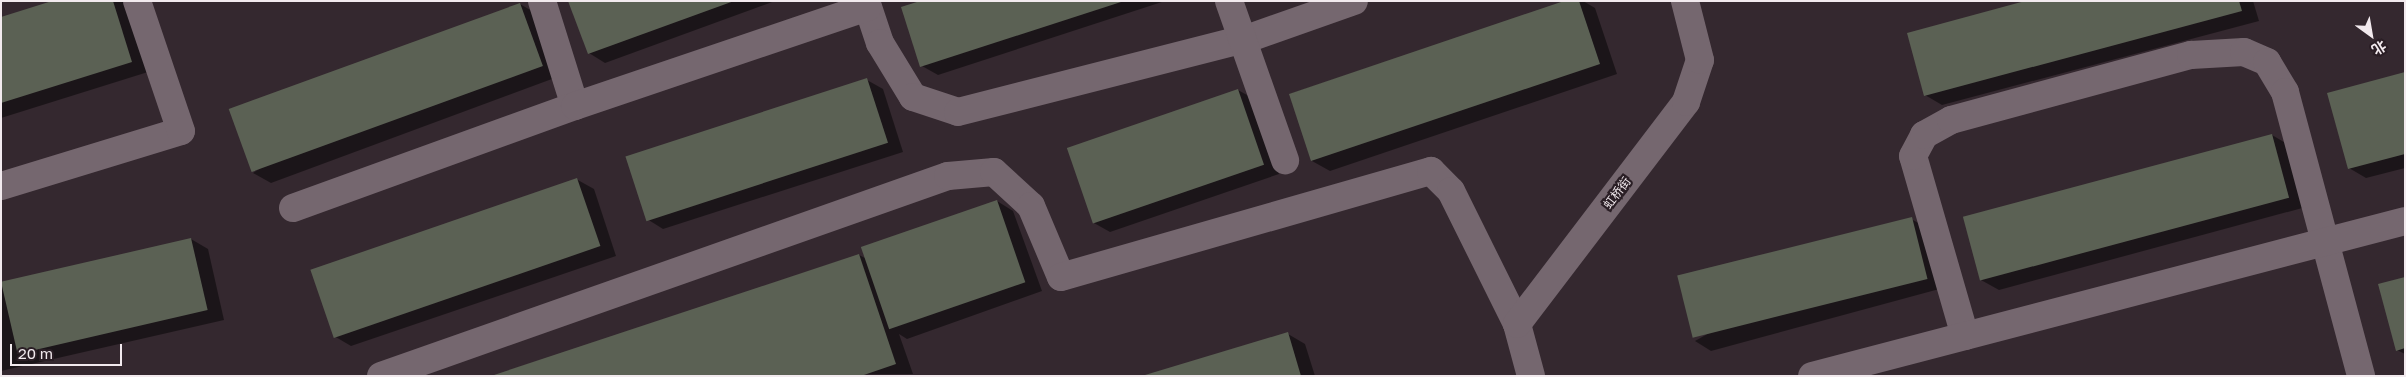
<!DOCTYPE html>
<meta charset="utf-8">
<style>
body{margin:0}
#map{position:relative;width:2406px;height:377px;overflow:hidden;background:#34282f;font-family:"Golos Text","Noto Sans SC",sans-serif}
div>[style]{position:absolute}
.shadow>*{inset:0;background:#0007}
.building>*{inset:0;background:#5b6154;transform-origin:0 0}
.minor>*{height:28px;margin:-14px;padding:0 14px;transform-origin:14px;border-radius:14px;background:#75676f}
span{translate:-50% -50%;white-space:nowrap;text-align:center;line-height:1.15;-webkit-text-stroke:4.5px #2a1e25;paint-order:stroke}
.street-label{font-size:12px;color:#f2eaee}
.frame{position:absolute;inset:0;border:2px solid #f2eaee;pointer-events:none}
.north{position:absolute;left:2346px;top:10px;width:50px;height:50px;-webkit-text-stroke:4px #2a1e25;paint-order:stroke;rotate:148deg;font-size:14px;font-weight:700;line-height:20px;text-align:center;color:#f2eaee}
.north::after{content:'';display:block;margin:auto;width:18px;height:22px;background:#f2eaee;clip-path:polygon(50% 0,100% 100%,50% 72%,0 100%)}
.scale{position:absolute;left:10px;top:344px;width:112px;height:22px;box-sizing:border-box;border:2px solid #f2eaee;border-top:0;padding-left:6px;font-size:15px;line-height:18px;white-space:nowrap;color:#f2eaee;-webkit-text-stroke:4px #2a1e25;paint-order:stroke}
</style>
<div id="map">
<div class="shadow">
<div style="clip-path:polygon(56px 1px,126px 1px,148px 72px,1px 118px,1px 18px)"></div>
<div style="clip-path:polygon(569px 1px,775px 1px,605px 63px,589px 53px)"></div>
<div style="clip-path:polygon(924px 1px,1165px 1px,938px 75px,922px 66px)"></div>
<div style="clip-path:polygon(1568px 1px,1583px 1px,1595px 8px,1617px 74px,1330px 171px,1312px 161px,1290px 94px)"></div>
<div style="clip-path:polygon(2030px 1px,2253px 1px,2259px 21px,1942px 105px,1925px 95px)"></div>
<div style="clip-path:polygon(520px 4px,537px 14px,560px 76px,271px 183px,253px 173px)"></div>
<div style="clip-path:polygon(2405px 73px,2405px 168px,2366px 178px,2349px 168px)"></div>
<div style="clip-path:polygon(867px 80px,883px 89px,903px 152px,663px 229px,647px 219px)"></div>
<div style="clip-path:polygon(1238px 90px,1254px 99px,1279px 174px,1110px 232px,1094px 223px)"></div>
<div style="clip-path:polygon(2272px 135px,2289px 145px,2306px 207px,1999px 290px,1981px 280px)"></div>
<div style="clip-path:polygon(576px 179px,594px 189px,616px 256px,351px 346px,334px 336px)"></div>
<div style="clip-path:polygon(997px 201px,1013px 211px,1042px 291px,907px 339px,899px 334px,913px 374px,493px 376px,859px 255px,867px 259px)"></div>
<div style="clip-path:polygon(1911px 219px,1928px 228px,1943px 288px,1711px 351px,1695px 341px)"></div>
<div style="clip-path:polygon(191px 239px,208px 249px,224px 320px,1px 371px,1px 283px)"></div>
<div style="clip-path:polygon(2405px 279px,2405px 354px,2397px 350px)"></div>
<div style="clip-path:polygon(1288px 334px,1305px 344px,1315px 376px,1148px 376px)"></div>
</div>
<div class="building">
<div style="clip-path:polygon(52px 1px,113px 1px,132px 62px,1px 103px,1px 17px)"></div>
<div style="clip-path:polygon(568px 1px,734px 1px,588px 54px)"></div>
<div style="clip-path:polygon(920px 1px,1121px 1px,1121px 2px,920px 67px,901px 7px)"></div>
<div style="clip-path:polygon(1564px 1px,1579px 1px,1600px 64px,1311px 161px,1289px 94px)"></div>
<div style="clip-path:polygon(2025px 1px,2239px 1px,2242px 11px,1924px 96px,1907px 33px)"></div>
<div style="left:520px;top:3px;width:67px;height:310px;rotate:70deg"></div>
<div style="clip-path:polygon(2405px 72px,2405px 154px,2348px 169px,2327px 93px)"></div>
<div style="left:867px;top:78px;width:68px;height:254px;rotate:72deg"></div>
<div style="left:1238px;top:89px;width:80px;height:181px;rotate:71deg"></div>
<div style="left:2272px;top:134px;width:66px;height:320px;rotate:75deg"></div>
<div style="left:577px;top:178px;width:72px;height:282px;rotate:71deg"></div>
<div style="left:997px;top:200px;width:87px;height:144px;rotate:71deg"></div>
<div style="left:1912px;top:217px;width:64px;height:242px;rotate:76deg"></div>
<div style="left:191px;top:238px;width:74px;height:195px;rotate:77deg"></div>
<div style="clip-path:polygon(859px 254px,896px 364px,861px 376px,491px 376px)"></div>
<div style="clip-path:polygon(2405px 277px,2405px 348px,2396px 351px,2378px 284px)"></div>
<div style="clip-path:polygon(1288px 332px,1301px 376px,1145px 376px,1145px 375px)"></div>
</div>
<div class="minor">
<div style="left:542px;top:1px;width:110px;rotate:72.6deg"></div>
<div style="left:866px;top:1px;width:44px;rotate:71.6deg"></div>
<div style="left:880px;top:43px;width:63px;rotate:58.6deg"></div>
<div style="left:913px;top:97px;width:47px;rotate:18.4deg"></div>
<div style="left:958px;top:112px;width:303px;rotate:-14.3deg"></div>
<div style="left:1252px;top:37px;width:108px;rotate:-19.4deg"></div>
<div style="left:1229px;top:1px;width:169px;rotate:70.6deg"></div>
<div style="left:1px;top:186px;width:188px;rotate:-17deg"></div>
<div style="left:181px;top:131px;width:137px;rotate:-108.7deg"></div>
<div style="left:293px;top:208px;width:300px;rotate:-19.9deg"></div>
<div style="left:575px;top:106px;width:309px;rotate:-18.7deg"></div>
<div style="left:1965px;top:336px;width:187px;rotate:-106.1deg"></div>
<div style="left:1913px;top:156px;width:24px;rotate:-62deg"></div>
<div style="left:1924px;top:135px;width:31px;rotate:-29deg"></div>
<div style="left:1951px;top:120px;width:249px;rotate:-15.2deg"></div>
<div style="left:2191px;top:55px;width:53px;rotate:-3.2deg"></div>
<div style="left:2244px;top:52px;width:25px;rotate:23deg"></div>
<div style="left:2267px;top:62px;width:35px;rotate:59deg"></div>
<div style="left:2285px;top:92px;width:294px;rotate:75deg"></div>
<div style="left:381px;top:376px;width:601px;rotate:-19.43deg"></div>
<div style="left:948px;top:176px;width:46px;rotate:-5deg"></div>
<div style="left:994px;top:172px;width:50px;rotate:42.6deg"></div>
<div style="left:1031px;top:206px;width:77px;rotate:67.1deg"></div>
<div style="left:1061px;top:277px;width:385px;rotate:-16deg"></div>
<div style="left:1431px;top:171px;width:28px;rotate:45deg"></div>
<div style="left:1451px;top:191px;width:148px;rotate:63.6deg"></div>
<div style="left:1531px;top:376px;width:54px;rotate:-105.1deg"></div>
<div style="left:1517px;top:324px;width:279px;rotate:-52.7deg"></div>
<div style="left:1686px;top:102px;width:44px;rotate:-71.6deg"></div>
<div style="left:1700px;top:60px;width:61px;rotate:-104.3deg"></div>
<div style="left:1812px;top:376px;width:613px;rotate:-14.65deg"></div>
</div>
<div class="street-label">
<span style="left:1617px;top:193px;rotate:-53deg">虹桥街</span>
</div>
<div class="frame"></div>
<div class="north">北</div>
<div class="scale">20 m</div>
</div>
